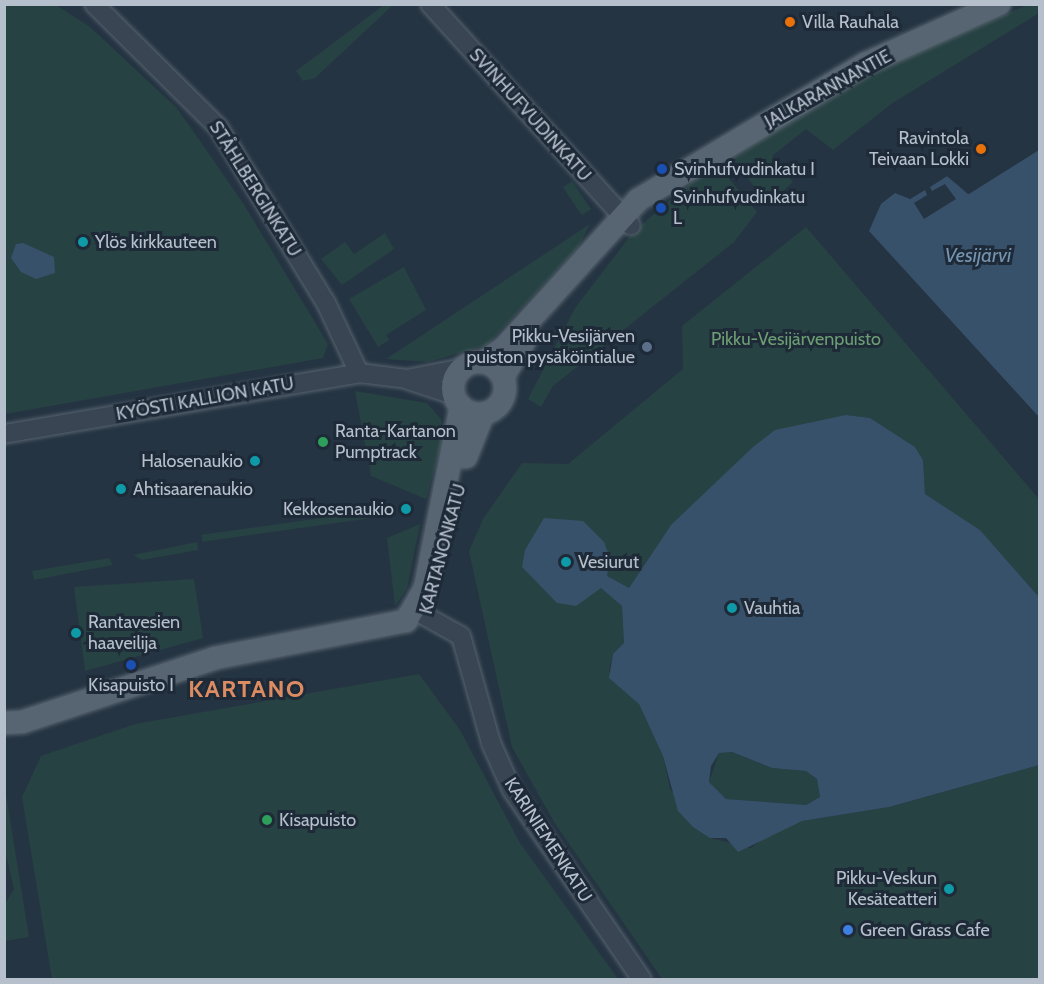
<!DOCTYPE html>
<meta charset="utf-8">
<style>
body{margin:0}
#map{position:relative;width:1044px;height:984px;overflow:hidden;background:#253442;font-family:Cabin,sans-serif}
div>[style]{position:absolute}
.green>*{inset:0;background:#274243;transform-origin:0 0}
.water>*{inset:0;background:#38516a}
.pier>*{inset:0;background:#253442}
.roads{filter:drop-shadow(0 0 2px #57636f) drop-shadow(0 0 2px #57636f)}
.minor>*{height:18px;margin:-9px;padding:0 9px;transform-origin:9px;border-radius:9px;background:#394552}
.major>*{height:22px;margin:-11px;padding:0 11px;transform-origin:11px;border-radius:11px;background:#576572}
.major>.ring{margin:-11px;padding:0;box-sizing:content-box;background:none;border:22px solid #576572;border-radius:50%}
.dots>*{width:16px;height:16px;translate:-50% -50%;box-sizing:border-box;border:3px solid #1e2a37;border-radius:50%}
span{translate:-50% -50%;white-space:nowrap;text-align:center;line-height:1.15;-webkit-text-stroke:6px #1e2a37;paint-order:stroke}
.poi-label{font-size:18px;color:#b6c0cc}
.left{translate:0 -50%;text-align:left}
.right{translate:-100% -50%;text-align:right}
.street-label{font-size:18px;color:#b6c0cc}
.park-label{font-size:18px;color:#6c9e73}
.water-label{font-size:20px;color:#7494b0;font-style:italic}
.district-label{font-size:24px;color:#db8c62;font-weight:700;letter-spacing:1.5px}
.frame{position:absolute;inset:0;border:6px solid #b6c0cc;pointer-events:none}
</style>
<div id="map">
<div class="green">
<div style="clip-path:polygon(5px 5px,56px 5px,90px 27px,177px 108px,243px 203px,328px 344px,323px 358px,5px 414px)"></div>
<div style="clip-path:polygon(384px 5px,393px 5px,315px 78px,303px 81px,296px 71px)"></div>
<div style="clip-path:polygon(1027px 5px,1039px 5px,1039px 13px,891px 104px,833px 150px,806px 129px,772px 156px,793px 182px,768px 204px,730px 156px,894px 61px)"></div>
<div style="clip-path:polygon(715px 162px,757px 212px,734px 242px,553px 386px,541px 407px,528px 399px,575px 308px,634px 231px)"></div>
<div style="left:572px;top:181px;width:34px;height:11px;rotate:56deg"></div>
<div style="clip-path:polygon(590px 224px,578px 248px,487px 345px,428px 362px,386px 359px)"></div>
<div style="clip-path:polygon(806px 227px,1039px 499px,1039px 597px,980px 530px,925px 494px,923px 460px,915px 447px,870px 418px,846px 415px,671px 525px,629px 588px,607px 577px,601px 588px,622px 606px,624px 644px,613px 654px,609px 671px,639px 704px,663px 756px,670px 789px,710px 838px,751px 848px,773px 831px,802px 821px,889px 807px,1039px 765px,1039px 979px,662px 979px,554px 822px,512px 747px,469px 551px,483px 519px,522px 463px,568px 464px,683px 369px,682px 326px)"></div>
<div style="clip-path:polygon(385px 233px,394px 249px,342px 285px,321px 259px,345px 242px,354px 254px)"></div>
<div style="clip-path:polygon(404px 267px,426px 310px,386px 335px,389px 340px,378px 347px,349px 299px)"></div>
<div style="clip-path:polygon(355px 391px,427px 403px,441px 419px,443px 439px,426px 499px,371px 476px)"></div>
<div style="left:371px;top:511px;width:7px;height:171px;rotate:82deg"></div>
<div style="clip-path:polygon(420px 524px,407px 589px,395px 606px,387px 538px)"></div>
<div style="clip-path:polygon(197px 542px,198px 550px,142px 560px,133px 555px)"></div>
<div style="clip-path:polygon(109px 558px,113px 565px,34px 580px,32px 571px)"></div>
<div style="clip-path:polygon(194px 579px,203px 638px,85px 671px,74px 587px)"></div>
<div style="clip-path:polygon(419px 674px,460px 730px,520px 843px,618px 979px,52px 979px,22px 797px,41px 756px,135px 724px)"></div>
<div style="clip-path:polygon(731px 752px,772px 768px,806px 771px,817px 779px,820px 797px,806px 805px,726px 799px,709px 782px,719px 753px)"></div>
<div style="clip-path:polygon(4px 782px,29px 937px,5px 941px,5px 904px,14px 889px,5px 851px)"></div>
</div>
<div class="water">
<div style="clip-path:polygon(1039px 150px,1039px 417px,869px 231px,881px 204px,895px 193px,910px 199px,947px 176px,969px 194px)"></div>
<div style="clip-path:polygon(23px 243px,54px 257px,55px 273px,36px 279px,21px 272px,11px 258px,16px 244px)"></div>
<div style="clip-path:polygon(evenodd,846px 415px,870px 418px,915px 447px,923px 460px,925px 494px,980px 530px,1039px 597px,1039px 765px,889px 807px,802px 821px,738px 852px,726px 838px,710px 838px,693px 827px,678px 811px,663px 756px,639px 704px,609px 678px,613px 654px,624px 643px,622px 606px,601px 588px,576px 606px,557px 603px,522px 567px,525px 550px,544px 518px,583px 521px,604px 542px,610px 558px,607px 576px,629px 588px,671px 525px,753px 447px,775px 430px,846px 415px,732px 752px,772px 768px,806px 771px,817px 779px,820px 797px,806px 805px,726px 799px,709px 782px,711px 766px,719px 753px,732px 752px)"></div>
</div>
<div class="pier">
<div style="clip-path:polygon(1023px 156px,968px 194px,947px 176px,930px 187px,932px 191px,945px 184px,956px 199px,924px 219px,914px 203px,927px 195px,925px 190px,910px 199px,903px 193px,910px 196px,947px 173px,969px 190px)"></div>
</div>
<div class="roads">
<div class="minor">
<div style="left:94px;top:4px;width:175px;rotate:44.8deg"></div>
<div style="left:218px;top:127px;width:206px;rotate:58.5deg"></div>
<div style="left:326px;top:303px;width:77px;rotate:64.8deg"></div>
<div style="left:430px;top:4px;width:299px;rotate:47.8deg"></div>
<div style="left:408px;top:380px;width:48px;rotate:18.1deg"></div>
<div style="left:4px;top:434px;width:360px;rotate:-9.7deg"></div>
<div style="left:359px;top:373px;width:48px;rotate:7.1deg"></div>
<div style="left:407px;top:379px;width:57px;rotate:-11.1deg"></div>
<div style="left:416px;top:611px;width:51px;rotate:29.1deg"></div>
<div style="left:461px;top:636px;width:111px;rotate:74.3deg"></div>
<div style="left:491px;top:743px;width:51px;rotate:65.9deg"></div>
<div style="left:512px;top:790px;width:230px;rotate:55.6deg"></div>
</div>
<div class="major">
<div class="ring" style="left:453px;top:362px;width:30px;height:30px"></div>
<div style="left:483px;top:362px;width:25px;rotate:-34deg"></div>
<div style="left:504px;top:348px;width:200px;rotate:-47.8deg"></div>
<div style="left:638px;top:200px;width:265px;rotate:-30.9deg"></div>
<div style="left:865px;top:64px;width:147px;rotate:-24.1deg"></div>
<div style="left:503px;top:377px;width:43px;rotate:-59.3deg"></div>
<div style="left:466px;top:457px;width:46px;rotate:-68.4deg"></div>
<div style="left:4px;top:723px;width:18px;rotate:-3deg"></div>
<div style="left:22px;top:722px;width:203px;rotate:-18.3deg"></div>
<div style="left:215px;top:658px;width:195px;rotate:-11deg"></div>
<div style="left:406px;top:621px;width:38px;rotate:-60deg"></div>
<div style="left:425px;top:588px;width:185px;rotate:-78.8deg"></div>
</div>
</div>
<div class="dots">
<div style="left:790px;top:22px;background:#e8710a"></div>
<div style="left:981px;top:149px;background:#e8710a"></div>
<div style="left:662px;top:169px;background:#1a4fb4"></div>
<div style="left:661px;top:208px;background:#1a4fb4"></div>
<div style="left:83px;top:242px;background:#0f9aa8"></div>
<div style="left:647px;top:347px;background:#5c6f8a"></div>
<div style="left:323px;top:442px;background:#2e9e5b"></div>
<div style="left:255px;top:461px;background:#0f9aa8"></div>
<div style="left:121px;top:489px;background:#0f9aa8"></div>
<div style="left:406px;top:509px;background:#0f9aa8"></div>
<div style="left:566px;top:562px;background:#0f9aa8"></div>
<div style="left:732px;top:608px;background:#0f9aa8"></div>
<div style="left:76px;top:633px;background:#0f9aa8"></div>
<div style="left:131px;top:665px;background:#1a4fb4"></div>
<div style="left:267px;top:820px;background:#2e9e5b"></div>
<div style="left:949px;top:889px;background:#0f9aa8"></div>
<div style="left:848px;top:930px;background:#3f7fe0"></div>
</div>
<div class="poi-label">
<span class="left" style="left:802px;top:22px">Villa Rauhala</span>
<span class="right" style="left:969px;top:149px">Ravintola<br>Teivaan Lokki</span>
<span class="left" style="left:674px;top:169px">Svinhufvudinkatu I</span>
<span class="left" style="left:673px;top:208px">Svinhufvudinkatu<br>L</span>
<span class="left" style="left:95px;top:242px">Ylös kirkkauteen</span>
<span class="right" style="left:635px;top:347px">Pikku-Vesijärven<br>puiston pysäköintialue</span>
<span class="left" style="left:335px;top:442px">Ranta-Kartanon<br>Pumptrack</span>
<span class="right" style="left:243px;top:461px">Halosenaukio</span>
<span class="left" style="left:133px;top:489px">Ahtisaarenaukio</span>
<span class="right" style="left:394px;top:509px">Kekkosenaukio</span>
<span class="left" style="left:578px;top:562px">Vesiurut</span>
<span class="left" style="left:744px;top:608px">Vauhtia</span>
<span class="left" style="left:88px;top:633px">Rantavesien<br>haaveilija</span>
<span style="left:131px;top:685px">Kisapuisto I</span>
<span class="left" style="left:279px;top:820px">Kisapuisto</span>
<span class="right" style="left:937px;top:889px">Pikku-Veskun<br>Kesäteatteri</span>
<span class="left" style="left:860px;top:930px">Green Grass Cafe</span>
</div>
<div class="street-label">
<span style="left:828px;top:89px;rotate:-29deg">JALKARANNANTIE</span>
<span style="left:530px;top:115px;rotate:48deg">SVINHUFVUDINKATU</span>
<span style="left:255px;top:189px;rotate:58deg">STÅHLBERGINKATU</span>
<span style="left:205px;top:399px;rotate:-10deg">KYÖSTI KALLION KATU</span>
<span style="left:443px;top:549px;rotate:-75deg">KARTANONKATU</span>
<span style="left:548px;top:840px;rotate:57deg">KARINIEMENKATU</span>
</div>
<div class="park-label">
<span style="left:796px;top:339px">Pikku-Vesijärvenpuisto</span>
</div>
<div class="water-label">
<span style="left:978px;top:255px">Vesijärvi</span>
</div>
<div class="district-label">
<span style="left:247px;top:689px">KARTANO</span>
</div>
<div class="frame"></div>
</div>
